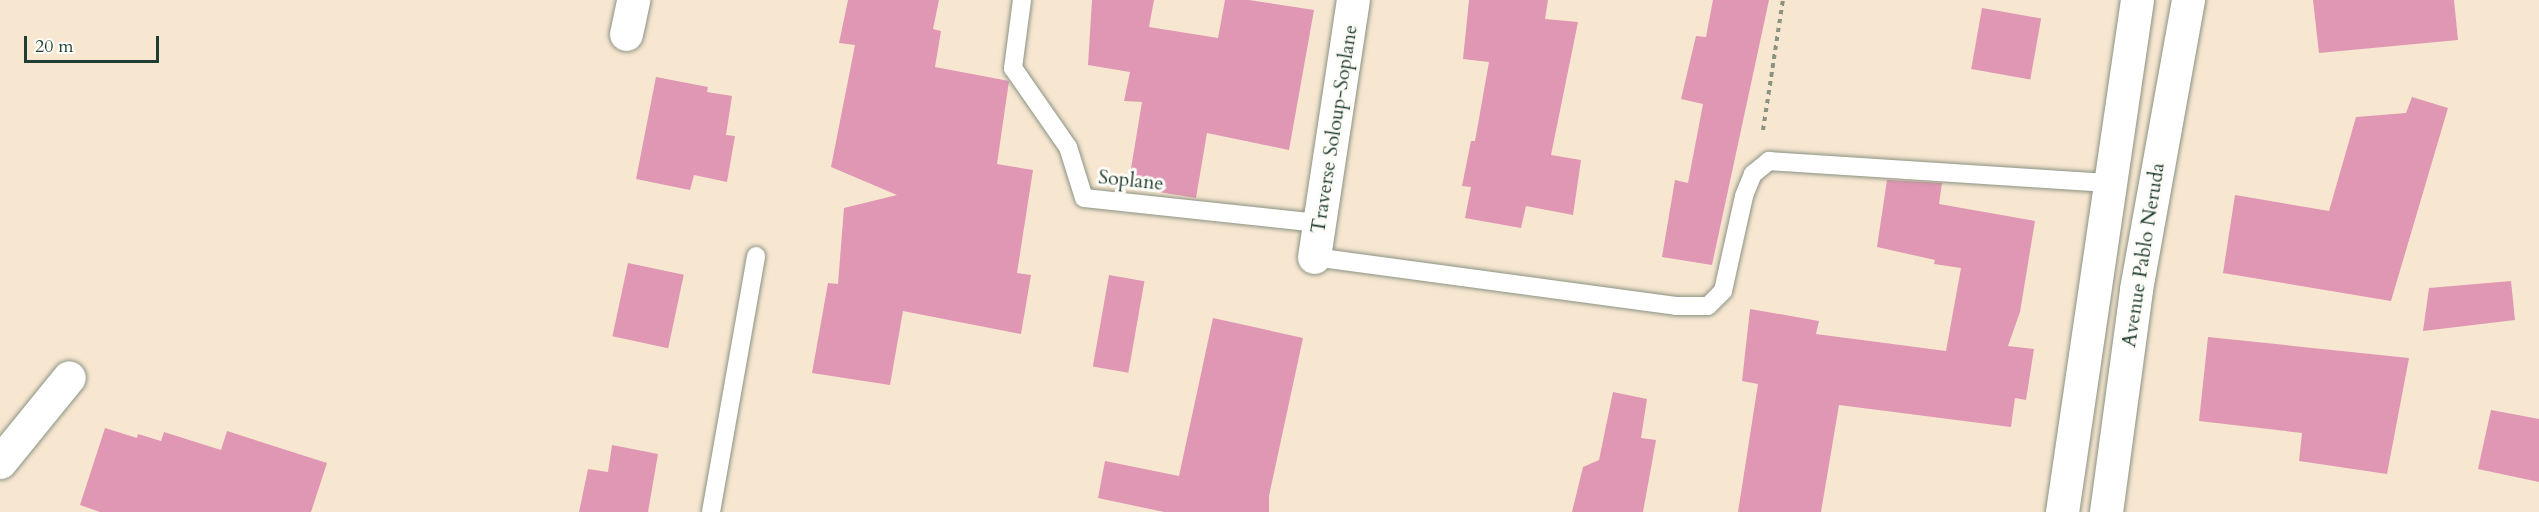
<!DOCTYPE html>
<style>
body{margin:0}
#map{position:relative;width:2539px;height:512px;overflow:hidden;background:#f7e7d1;font-family:Cardo,serif}
div>[style]{position:absolute}
.building>*{inset:0;background:#e097b3;transform-origin:0 0}
.path>*{height:4px;margin-top:-2px;transform-origin:0;background:repeating-linear-gradient(90deg,#8b9282 0 4.5px,transparent 0 9px)}
.roads{filter:drop-shadow(0 0 2px #8b9282) drop-shadow(0 0 2px #8b9282)}
.service>*{height:18px;margin:-9px;padding:0 9px;transform-origin:9px;border-radius:9px;background:#fff}
.minor>*{height:33px;margin:-16.5px;padding:0 16.5px;transform-origin:16.5px;border-radius:16.5px;background:#fff}
.secondary>*{height:33px;margin:-16.5px;padding:0 16.5px;transform-origin:16.5px;border-radius:16.5px;background:#fff}
span{translate:-50% -50%;white-space:nowrap;text-align:center;line-height:1.15;-webkit-text-stroke:6px #fdfcf7;paint-order:stroke}
.street-label{font-size:20px;color:#1f3d34}
.scale{position:absolute;left:24px;top:36px;width:135px;height:27px;box-sizing:border-box;border:3px solid #1f3d34;border-top:0;padding-left:8px;font-size:18px;line-height:21px;white-space:nowrap;color:#1f3d34;-webkit-text-stroke:4px #fdfcf7;paint-order:stroke}
</style>
<div id="map">
<div class="building">
<div style="clip-path:polygon(848px 0,939px 0,933px 29px,941px 31px,935px 67px,1009px 81px,997px 164px,1033px 170px,1017px 273px,1031px 275px,1021px 334px,903px 311px,890px 385px,812px 373px,828px 283px,838px 284px,844px 208px,897px 195px,831px 167px,855px 45px,839px 43px)"></div>
<div style="clip-path:polygon(1092px 0,1154px 0,1149px 27px,1218px 38px,1225px 0,1249px 0,1314px 10px,1289px 150px,1207px 133px,1196px 198px,1128px 187px,1142px 102px,1124px 101px,1130px 72px,1088px 65px)"></div>
<div style="clip-path:polygon(1469px 0,1548px 0,1545px 19px,1578px 22px,1551px 155px,1581px 160px,1573px 215px,1526px 206px,1521px 228px,1465px 218px,1471px 187px,1462px 186px,1471px 141px,1475px 141px,1489px 62px,1463px 59px)"></div>
<div style="clip-path:polygon(1713px 0,1769px 0,1712px 265px,1662px 257px,1675px 180px,1688px 183px,1703px 104px,1681px 99px,1696px 36px,1706px 37px)"></div>
<div style="clip-path:polygon(2313px 0,2454px 0,2458px 40px,2319px 53px)"></div>
<div style="left:1982px;top:8px;width:60px;height:62px;rotate:10deg"></div>
<div style="clip-path:polygon(656px 77px,708px 87px,707px 92px,732px 96px,726px 135px,735px 136px,727px 182px,694px 175px,690px 190px,636px 179px)"></div>
<div style="clip-path:polygon(2412px 97px,2448px 108px,2391px 301px,2223px 273px,2235px 195px,2329px 211px,2356px 117px,2406px 113px)"></div>
<div style="clip-path:polygon(1887px 180px,1942px 183px,1939px 204px,2035px 221px,2020px 312px,2008px 346px,2034px 349px,2026px 400px,2015px 398px,2011px 427px,1839px 405px,1821px 512px,1738px 512px,1758px 384px,1742px 381px,1750px 309px,1819px 321px,1816px 334px,1946px 351px,1961px 268px,1934px 264px,1935px 260px,1877px 247px)"></div>
<div style="left:628px;top:263px;width:57px;height:75px;rotate:12deg"></div>
<div style="left:1109px;top:275px;width:36px;height:93px;rotate:10deg"></div>
<div style="clip-path:polygon(2511px 281px,2515px 320px,2423px 331px,2429px 288px)"></div>
<div style="clip-path:polygon(1213px 318px,1303px 338px,1269px 496px,1269px 512px,1164px 512px,1098px 498px,1105px 461px,1179px 476px)"></div>
<div style="clip-path:polygon(2208px 337px,2409px 358px,2387px 474px,2299px 461px,2302px 433px,2199px 421px)"></div>
<div style="clip-path:polygon(1613px 392px,1647px 399px,1641px 438px,1656px 440px,1643px 512px,1572px 512px,1583px 467px,1599px 460px)"></div>
<div style="clip-path:polygon(2491px 410px,2539px 419px,2539px 482px,2478px 469px)"></div>
<div style="clip-path:polygon(105px 428px,137px 438px,138px 434px,161px 441px,164px 432px,221px 450px,227px 431px,327px 463px,311px 512px,100px 512px,80px 505px)"></div>
<div style="clip-path:polygon(612px 445px,658px 454px,648px 512px,579px 512px,588px 469px,608px 472px)"></div>
</div>
<div class="path">
<div style="left:1763px;top:130px;width:132px;rotate:-81.3deg"></div>
</div>
<div class="roads">
<div class="service">
<div style="left:1022px;top:0;width:69px;rotate:97.5deg"></div>
<div style="left:1013px;top:68px;width:96px;rotate:55.2deg"></div>
<div style="left:1068px;top:147px;width:53px;rotate:72.6deg"></div>
<div style="left:1084px;top:198px;width:236px;rotate:6.1deg"></div>
<div style="left:1314px;top:257px;width:365px;rotate:7.7deg"></div>
<div style="left:1676px;top:306px;width:32px"></div>
<div style="left:1708px;top:306px;width:21px;rotate:-45deg"></div>
<div style="left:1723px;top:291px;width:97px;rotate:-77.5deg"></div>
<div style="left:1744px;top:196px;width:24px;rotate:-68deg"></div>
<div style="left:1753px;top:174px;width:21px;rotate:-39deg"></div>
<div style="left:1769px;top:161px;width:342px;rotate:3.7deg"></div>
<div style="left:711px;top:512px;width:260px;rotate:-80deg"></div>
</div>
<div class="minor">
<div style="left:626px;top:34px;width:35px;rotate:-78deg"></div>
<div style="left:1314px;top:257px;width:260px;rotate:-81.4deg"></div>
<div style="left:0;top:462px;width:109px;rotate:-50.9deg"></div>
</div>
<div class="secondary">
<div style="left:2062px;top:512px;width:517px;rotate:-81.67deg"></div>
<div style="left:2106px;top:512px;width:225px;rotate:-82.3deg"></div>
<div style="left:2136px;top:289px;width:294px;rotate:-79.8deg"></div>
</div>
</div>
<div class="street-label">
<span style="left:1334px;top:129px;rotate:-81deg">Traverse Soloup-Soplane</span>
<span style="left:1131px;top:180px;rotate:6deg">Soplane</span>
<span style="left:2143px;top:255px;rotate:-81deg">Avenue Pablo Neruda</span>
</div>
<div class="scale">20 m</div>
</div>
